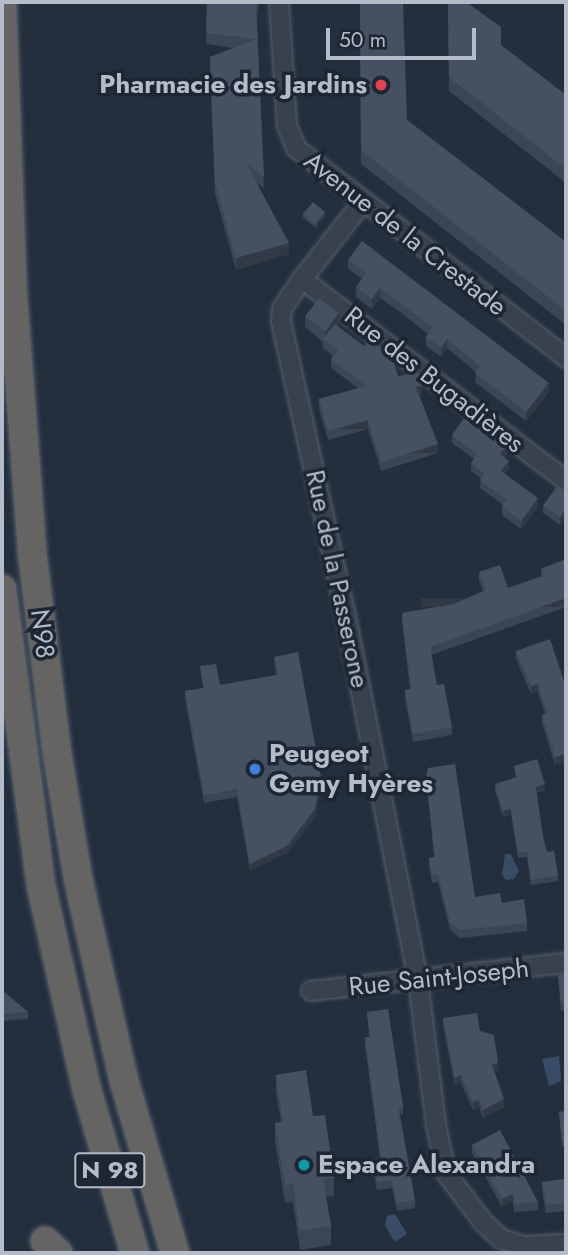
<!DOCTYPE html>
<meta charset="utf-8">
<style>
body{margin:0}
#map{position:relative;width:568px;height:1255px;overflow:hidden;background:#242f3e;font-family:Jost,sans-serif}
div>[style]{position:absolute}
.water>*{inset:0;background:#394c67}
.roads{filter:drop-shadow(0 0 2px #565f6c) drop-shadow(0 0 2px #565f6c)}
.minor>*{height:18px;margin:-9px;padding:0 9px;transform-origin:9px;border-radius:9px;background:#38414e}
.trunk>*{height:28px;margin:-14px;padding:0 14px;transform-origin:14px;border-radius:14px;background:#656462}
.wall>*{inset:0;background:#3b4654}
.shaded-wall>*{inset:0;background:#303945;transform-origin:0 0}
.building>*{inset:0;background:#455162;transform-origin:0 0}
.dots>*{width:19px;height:19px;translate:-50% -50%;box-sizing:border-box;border:4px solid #1d2633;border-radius:50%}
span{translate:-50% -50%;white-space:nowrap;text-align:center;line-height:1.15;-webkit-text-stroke:7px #1d2633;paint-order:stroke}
.shield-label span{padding:2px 5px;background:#1d2633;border:2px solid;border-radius:5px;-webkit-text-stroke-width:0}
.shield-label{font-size:24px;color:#b4bcc9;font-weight:700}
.poi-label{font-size:26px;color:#b4bcc9;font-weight:700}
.right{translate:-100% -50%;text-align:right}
.left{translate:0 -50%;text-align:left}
.street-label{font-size:26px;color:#b4bcc9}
.frame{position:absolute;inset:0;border:4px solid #b4bcc9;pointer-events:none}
.scale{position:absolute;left:326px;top:28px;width:150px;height:32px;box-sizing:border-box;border:4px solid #b4bcc9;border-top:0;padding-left:9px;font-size:21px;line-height:24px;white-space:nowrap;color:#b4bcc9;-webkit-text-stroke:5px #1d2633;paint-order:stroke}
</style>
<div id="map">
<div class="water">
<div style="clip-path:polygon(505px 854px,511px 854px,519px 871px,514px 879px,506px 880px,502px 875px)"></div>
<div style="clip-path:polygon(559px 1056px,561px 1081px,549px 1086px,542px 1059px)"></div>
<div style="clip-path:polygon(395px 1214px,407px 1234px,395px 1242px,385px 1226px,387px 1216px)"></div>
</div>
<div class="roads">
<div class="minor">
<div style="left:279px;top:2px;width:124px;rotate:86.3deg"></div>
<div style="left:287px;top:126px;width:25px;rotate:67deg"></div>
<div style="left:297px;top:149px;width:341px;rotate:37.8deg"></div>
<div style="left:362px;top:203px;width:97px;rotate:128.3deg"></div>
<div style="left:302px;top:279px;width:36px;rotate:124deg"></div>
<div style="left:282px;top:309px;width:12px;rotate:95deg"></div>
<div style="left:281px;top:321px;width:297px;rotate:77.6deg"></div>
<div style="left:345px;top:611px;width:376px;rotate:78.8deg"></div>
<div style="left:418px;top:980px;width:146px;rotate:82.9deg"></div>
<div style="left:436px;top:1125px;width:49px;rotate:78.2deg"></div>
<div style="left:446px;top:1173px;width:61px;rotate:52.9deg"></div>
<div style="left:483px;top:1222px;width:25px;rotate:43deg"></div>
<div style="left:501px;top:1239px;width:24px;rotate:17deg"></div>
<div style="left:524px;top:1246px;width:42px;rotate:-2.7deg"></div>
<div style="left:302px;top:279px;width:332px;rotate:37.4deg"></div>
<div style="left:311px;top:991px;width:257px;rotate:-6.3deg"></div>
</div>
<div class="trunk">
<div style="left:2px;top:2px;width:295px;rotate:87.9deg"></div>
<div style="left:13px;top:297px;width:264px;rotate:85.7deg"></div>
<div style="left:33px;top:560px;width:194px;rotate:82.9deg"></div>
<div style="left:57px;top:753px;width:128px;rotate:80.5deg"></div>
<div style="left:78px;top:879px;width:207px;rotate:77.2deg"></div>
<div style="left:124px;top:1081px;width:179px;rotate:73.5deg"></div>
<div style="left:2px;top:589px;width:299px;rotate:82.5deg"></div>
<div style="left:41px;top:885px;width:207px;rotate:77.4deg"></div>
<div style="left:86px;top:1087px;width:173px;rotate:73.6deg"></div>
<div style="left:45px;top:1241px;width:18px;rotate:43deg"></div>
</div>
</div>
<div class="wall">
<div style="clip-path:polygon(207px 2px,259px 2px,257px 17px,264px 189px,257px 182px,289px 254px,236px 270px,215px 194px,210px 69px,234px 48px,206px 44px)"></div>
<div style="clip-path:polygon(360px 2px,407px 120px,566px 242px,566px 325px,361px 164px)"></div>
<div style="clip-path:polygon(448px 2px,501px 45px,566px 95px,566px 183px,449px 91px)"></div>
<div style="clip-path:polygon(303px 214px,325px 216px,316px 228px,303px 218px)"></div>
<div style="clip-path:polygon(348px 260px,549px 392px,526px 421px,475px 382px,476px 372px,447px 348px,441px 357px,426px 346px,426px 337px,428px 334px,399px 311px,380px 298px,372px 309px,356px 297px,356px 287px,362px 279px,348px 269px)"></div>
<div style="clip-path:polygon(305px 316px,339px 325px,338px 326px,398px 376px,422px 395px,419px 395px,438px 453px,381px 471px,368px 429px,328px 440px,319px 408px,319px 399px,358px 388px,331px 368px,331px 359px,333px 356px,323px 348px,323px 342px,305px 327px)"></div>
<div style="clip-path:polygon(452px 435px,507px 454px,504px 457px,509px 469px,505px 474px,538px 506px,521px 529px,502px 515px,502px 507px,503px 505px,480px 488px,481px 478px,471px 471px,471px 463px,474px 459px,452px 443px)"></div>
<div style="clip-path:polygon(566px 493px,560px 525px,543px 513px,543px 506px)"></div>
<div style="clip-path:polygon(566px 559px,566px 607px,431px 655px,437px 685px,452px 727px,452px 735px,413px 742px,405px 699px,405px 690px,410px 689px,402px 622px,402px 613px,454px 604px,483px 591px,479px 580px,479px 572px,508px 588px,541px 576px,541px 569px)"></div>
<div style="clip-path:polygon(516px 651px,566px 687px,566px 761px,555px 765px,542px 723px,542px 715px,545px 714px,538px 692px,531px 694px,516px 659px)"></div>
<div style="clip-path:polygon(274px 657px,321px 785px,315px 817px,287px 853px,250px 871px,237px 797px,204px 803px,185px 699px,185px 691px,203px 688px,200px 666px,220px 685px,276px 675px)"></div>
<div style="clip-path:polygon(514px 766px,545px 790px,536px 793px,543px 837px,547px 852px,558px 875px,558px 881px,531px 885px,527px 857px,518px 858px,511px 814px,503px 817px,495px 790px,495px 784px,516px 778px)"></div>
<div style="clip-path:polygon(426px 777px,475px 897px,502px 903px,527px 923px,527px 931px,460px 938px,450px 930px,438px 882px,432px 883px,429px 866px,429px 858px,434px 857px)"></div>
<div style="clip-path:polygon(566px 974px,566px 1010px,561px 1011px,558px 975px)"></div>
<div style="clip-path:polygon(2px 990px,28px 1012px,28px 1019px,2px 1021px)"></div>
<div style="clip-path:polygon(367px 1012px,403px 1106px,403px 1114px,400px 1114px,415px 1200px,415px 1208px,397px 1211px,392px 1188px,377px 1190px,373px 1168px,373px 1160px,380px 1159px,365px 1045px,365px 1037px,369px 1037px)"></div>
<div style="clip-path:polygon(443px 1018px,498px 1070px,494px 1072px,504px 1107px,483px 1118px,479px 1107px,473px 1110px,461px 1083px,455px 1086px,443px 1026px)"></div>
<div style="clip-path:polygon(276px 1075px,313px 1116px,334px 1178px,334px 1196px,326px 1197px,331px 1226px,331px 1245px,300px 1250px,293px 1202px,285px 1203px,275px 1141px,275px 1123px,281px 1122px,276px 1093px)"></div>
<div style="clip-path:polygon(566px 1111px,566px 1146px,562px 1146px,559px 1112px)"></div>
<div style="clip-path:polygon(472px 1145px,538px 1202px,538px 1210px,514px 1212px,513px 1201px,502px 1207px,472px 1153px)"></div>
<div style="clip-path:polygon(566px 1179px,566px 1211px,546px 1213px,542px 1190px,542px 1182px)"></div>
</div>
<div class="shaded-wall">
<div style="clip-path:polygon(325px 212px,325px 216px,316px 228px,316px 224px)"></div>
<div style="clip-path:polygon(289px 243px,289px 254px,236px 270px,236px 258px)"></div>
<div style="clip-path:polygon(380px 288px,380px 298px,372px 309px,372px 299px)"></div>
<div style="clip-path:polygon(339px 313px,339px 325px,326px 342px,325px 341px,325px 332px)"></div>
<div style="clip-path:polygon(447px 339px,447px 348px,441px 357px,441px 348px)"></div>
<div style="clip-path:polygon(549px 383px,549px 392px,526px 421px,526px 412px)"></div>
<div style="clip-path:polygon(422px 386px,422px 395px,416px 396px,416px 387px)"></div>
<div style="left:368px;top:420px;width:9px;height:41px;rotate:90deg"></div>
<div style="left:438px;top:444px;width:9px;height:60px;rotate:90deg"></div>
<div style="clip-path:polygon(507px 446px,507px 454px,500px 462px,500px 454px)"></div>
<div style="clip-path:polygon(509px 461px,509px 469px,501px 479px,501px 471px)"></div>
<div style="clip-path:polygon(538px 498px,538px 506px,521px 529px,521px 521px)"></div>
<div style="clip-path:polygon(566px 508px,566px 516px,560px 525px,560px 517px)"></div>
<div style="left:566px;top:598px;width:9px;height:145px;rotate:90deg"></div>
<div style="clip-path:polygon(538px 684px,538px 692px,531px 694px,531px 686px)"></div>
<div style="clip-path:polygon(566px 754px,566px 761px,555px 765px,555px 757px)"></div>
<div style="clip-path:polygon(321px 777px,321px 785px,315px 817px,287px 853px,250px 871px,250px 864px)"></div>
<div style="clip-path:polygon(545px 784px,545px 790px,536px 793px,536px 787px)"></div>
<div style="clip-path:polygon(511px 809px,511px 814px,503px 817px,503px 811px)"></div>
<div style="clip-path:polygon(498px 1063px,498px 1070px,492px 1073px,492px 1065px)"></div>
<div style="clip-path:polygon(461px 1075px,461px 1083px,455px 1086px,455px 1078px)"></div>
<div style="clip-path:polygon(504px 1099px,504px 1107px,483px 1118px,483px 1110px)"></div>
<div style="clip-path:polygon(479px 1100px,479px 1107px,473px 1110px,473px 1102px)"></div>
<div style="clip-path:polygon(513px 1194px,513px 1201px,502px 1207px,502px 1199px)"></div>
</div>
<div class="building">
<div style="clip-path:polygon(207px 2px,257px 2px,256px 8px,264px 177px,246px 163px,289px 243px,236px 258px,215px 183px,210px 57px,256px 39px,206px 33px)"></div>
<div style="clip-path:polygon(360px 2px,403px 2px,407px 120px,566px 242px,566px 311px,361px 150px)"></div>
<div style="clip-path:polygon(448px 2px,466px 2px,501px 27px,501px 45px,566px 95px,566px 169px,449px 77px)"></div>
<div style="left:313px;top:202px;width:16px;height:16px;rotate:40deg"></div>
<div style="clip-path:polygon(362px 241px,549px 383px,526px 412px,475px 373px,480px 366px,447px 339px,441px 348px,426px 337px,433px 328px,399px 302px,380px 288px,372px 299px,356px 287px,366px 273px,348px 260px)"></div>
<div style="left:319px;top:298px;width:25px;height:23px;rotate:37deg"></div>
<div style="clip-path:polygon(335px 324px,364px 346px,369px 339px,392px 356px,398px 376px,418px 373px,422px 386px,416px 387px,438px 444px,381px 462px,368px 420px,328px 431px,319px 399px,367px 386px,331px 359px,338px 350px,323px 339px)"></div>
<div style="clip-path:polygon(466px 415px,507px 446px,500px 454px,509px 461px,501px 471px,538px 498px,521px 521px,502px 507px,507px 500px,480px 480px,484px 473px,471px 463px,477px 454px,452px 435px)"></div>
<div style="clip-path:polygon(557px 486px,566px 493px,566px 508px,560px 517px,543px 506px)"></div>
<div style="clip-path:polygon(566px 559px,566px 598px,430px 647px,437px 685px,444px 684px,452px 727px,413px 734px,405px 690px,411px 689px,402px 613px,454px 604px,486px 590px,479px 572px,500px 565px,508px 588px,544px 576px,541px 569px)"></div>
<div style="clip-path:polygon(550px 639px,566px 687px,566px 754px,555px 757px,542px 715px,547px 713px,538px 684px,531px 686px,516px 651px)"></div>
<div style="clip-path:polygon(298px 652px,321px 777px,315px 809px,287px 846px,250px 864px,237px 789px,204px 795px,185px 691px,204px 688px,200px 666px,216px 664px,220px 685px,278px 675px,274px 657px)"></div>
<div style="clip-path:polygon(537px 759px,545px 784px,536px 787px,543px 837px,547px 852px,554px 851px,558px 875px,531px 880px,527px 851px,518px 853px,511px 809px,503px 811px,495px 784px,517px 777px,514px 766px)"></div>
<div style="clip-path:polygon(455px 764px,475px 897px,500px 893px,502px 903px,524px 899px,527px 923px,460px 930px,450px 922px,438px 874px,432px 875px,429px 858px,435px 857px,426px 777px,428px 768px)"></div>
<div style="clip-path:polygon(566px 974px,566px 1002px,561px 1003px,558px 975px)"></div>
<div style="clip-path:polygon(2px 990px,28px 1012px,2px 1014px)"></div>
<div style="clip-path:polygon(388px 1009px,403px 1106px,398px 1107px,415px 1200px,397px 1203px,392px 1180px,377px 1182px,373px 1160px,381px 1159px,365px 1037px,370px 1037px,367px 1012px)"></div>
<div style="clip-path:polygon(477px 1013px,480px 1031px,494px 1035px,498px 1063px,492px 1065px,504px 1099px,483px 1110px,479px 1100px,473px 1102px,461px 1075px,455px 1078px,443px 1018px)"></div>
<div style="clip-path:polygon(306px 1070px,313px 1116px,325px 1115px,334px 1178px,323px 1179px,331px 1226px,300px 1231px,293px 1184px,285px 1185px,275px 1123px,283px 1122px,276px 1075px)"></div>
<div style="clip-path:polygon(566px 1111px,566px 1139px,562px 1140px,559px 1112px)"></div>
<div style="clip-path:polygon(500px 1130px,538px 1202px,514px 1204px,513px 1194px,502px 1199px,472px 1145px)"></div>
<div style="clip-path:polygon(566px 1179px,566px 1203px,546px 1205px,542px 1182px)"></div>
<div style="clip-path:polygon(566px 1250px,566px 1253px,544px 1253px)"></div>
</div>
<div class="dots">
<div style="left:381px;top:85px;background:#e0444e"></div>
<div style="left:255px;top:769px;background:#3f7fe0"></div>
<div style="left:304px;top:1165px;background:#0f9aa8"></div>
</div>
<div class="shield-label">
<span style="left:110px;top:1170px">N 98</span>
</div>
<div class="poi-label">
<span class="right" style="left:367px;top:85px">Pharmacie des Jardins</span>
<span class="left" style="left:269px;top:769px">Peugeot<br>Gemy Hyères</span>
<span class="left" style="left:318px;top:1165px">Espace Alexandra</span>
</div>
<div class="street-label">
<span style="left:405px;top:234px;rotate:38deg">Avenue de la Crestade</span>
<span style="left:434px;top:380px;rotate:38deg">Rue des Bugadières</span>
<span style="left:337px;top:579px;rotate:78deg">Rue de la Passerone</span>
<span style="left:42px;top:634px;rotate:83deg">N98</span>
<span style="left:439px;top:978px;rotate:-6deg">Rue Saint-Joseph</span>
</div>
<div class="frame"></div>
<div class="scale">50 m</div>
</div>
